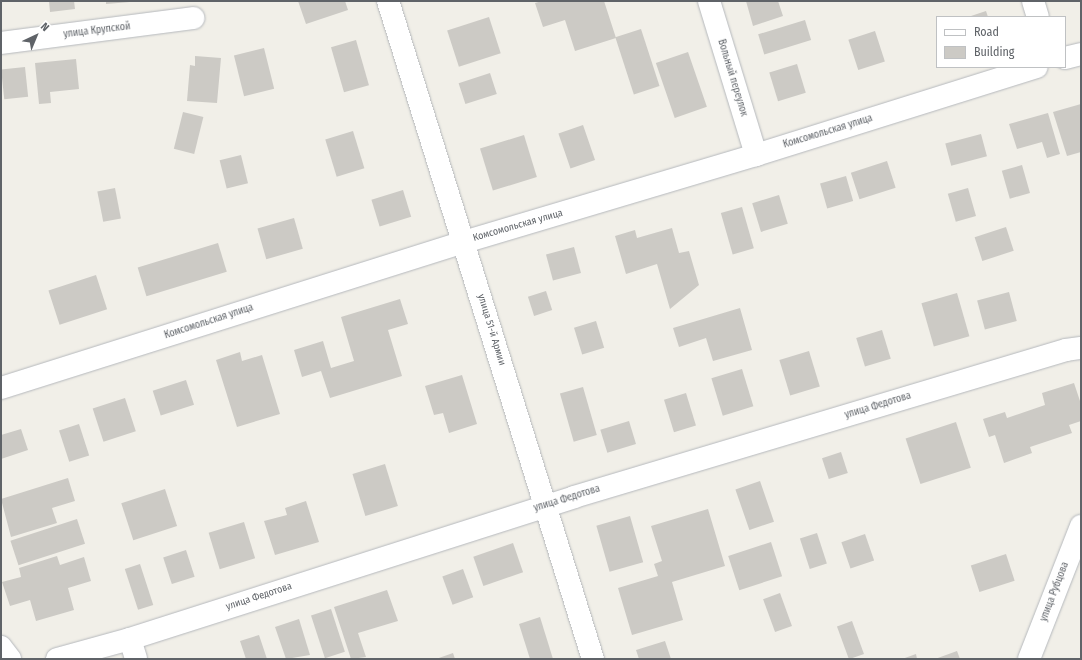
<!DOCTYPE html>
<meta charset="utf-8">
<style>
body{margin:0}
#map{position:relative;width:1082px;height:660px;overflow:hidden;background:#f1efe8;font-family:"Fira Sans Condensed",sans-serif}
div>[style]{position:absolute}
.building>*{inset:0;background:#cccac5;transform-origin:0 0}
.roads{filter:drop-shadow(0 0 1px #b5b8bc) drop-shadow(0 0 1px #b5b8bc)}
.minor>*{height:22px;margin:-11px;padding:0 11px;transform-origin:11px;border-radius:11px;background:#fff}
.tertiary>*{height:22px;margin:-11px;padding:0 11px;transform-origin:11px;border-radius:11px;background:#fff}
.secondary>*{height:22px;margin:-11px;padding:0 11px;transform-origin:11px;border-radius:11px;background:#fff}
span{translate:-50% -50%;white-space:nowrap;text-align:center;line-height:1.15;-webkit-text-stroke:3.5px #fff;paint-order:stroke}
.street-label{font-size:10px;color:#5f6368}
.frame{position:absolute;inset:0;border:2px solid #5f6368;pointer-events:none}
.legend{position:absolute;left:936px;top:16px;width:130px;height:52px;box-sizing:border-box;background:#fff;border:1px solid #bfc1c3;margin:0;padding:5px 7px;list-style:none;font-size:12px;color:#5f6368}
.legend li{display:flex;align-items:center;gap:8px;height:20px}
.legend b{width:20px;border:1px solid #bfc1c3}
.north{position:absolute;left:16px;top:16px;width:40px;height:40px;-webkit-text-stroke:3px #fff;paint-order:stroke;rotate:44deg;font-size:11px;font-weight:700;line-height:16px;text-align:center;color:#5f6368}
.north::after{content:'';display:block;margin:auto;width:14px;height:18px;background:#5f6368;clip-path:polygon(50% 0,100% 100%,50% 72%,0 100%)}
</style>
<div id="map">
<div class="building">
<div style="clip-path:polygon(49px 1px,74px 1px,75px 9px,50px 12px)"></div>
<div style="clip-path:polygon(106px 1px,130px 1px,130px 2px,106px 4px)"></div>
<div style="clip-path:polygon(298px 1px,345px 1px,348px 10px,306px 24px)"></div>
<div style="clip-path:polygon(542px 1px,604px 1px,616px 38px,575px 51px,565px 20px,543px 27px,535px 3px)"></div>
<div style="clip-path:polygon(746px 1px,778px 1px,783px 16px,753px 26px)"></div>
<div style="clip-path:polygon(986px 11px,988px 17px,968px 17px)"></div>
<div style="left:489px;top:17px;width:38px;height:44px;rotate:72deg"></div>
<div style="left:805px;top:20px;width:21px;height:49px;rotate:73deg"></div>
<div style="left:641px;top:29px;width:60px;height:27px;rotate:72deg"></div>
<div style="left:875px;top:31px;width:32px;height:28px;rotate:72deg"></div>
<div style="left:356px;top:40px;width:47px;height:26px;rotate:74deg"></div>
<div style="left:264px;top:48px;width:42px;height:31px;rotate:76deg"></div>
<div style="left:688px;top:52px;width:58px;height:34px;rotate:71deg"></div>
<div style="clip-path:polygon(195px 56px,221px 58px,217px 103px,187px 101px,190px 65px,195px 66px)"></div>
<div style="clip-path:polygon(76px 59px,79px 89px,50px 92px,51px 103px,39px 104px,35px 63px)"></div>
<div style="left:797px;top:64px;width:30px;height:29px;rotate:73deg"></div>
<div style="left:25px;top:67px;width:30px;height:24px;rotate:84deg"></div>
<div style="left:490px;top:73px;width:22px;height:33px;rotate:72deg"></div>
<div style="clip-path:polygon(1081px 104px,1081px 152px,1067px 156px,1053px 112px)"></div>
<div style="left:183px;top:112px;width:21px;height:38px;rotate:14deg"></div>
<div style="clip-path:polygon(1048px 113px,1060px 154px,1047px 158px,1042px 142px,1017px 149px,1009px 124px)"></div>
<div style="left:583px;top:125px;width:37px;height:26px;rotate:71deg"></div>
<div style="left:353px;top:131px;width:39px;height:29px;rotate:73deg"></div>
<div style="left:981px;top:134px;width:23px;height:37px;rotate:75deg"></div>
<div style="left:524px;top:135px;width:44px;height:46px;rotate:73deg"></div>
<div style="left:241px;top:155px;width:29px;height:22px;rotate:76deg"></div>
<div style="left:887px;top:161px;width:28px;height:38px;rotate:72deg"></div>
<div style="left:1022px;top:165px;width:29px;height:21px;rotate:74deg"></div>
<div style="left:846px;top:176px;width:26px;height:27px;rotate:74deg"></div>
<div style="left:115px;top:188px;width:31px;height:18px;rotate:79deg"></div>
<div style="left:968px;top:188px;width:29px;height:21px;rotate:74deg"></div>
<div style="left:403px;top:190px;width:28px;height:33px;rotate:73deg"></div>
<div style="left:779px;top:195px;width:30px;height:28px;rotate:73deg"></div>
<div style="left:742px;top:207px;width:43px;height:22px;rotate:74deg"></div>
<div style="left:294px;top:218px;width:32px;height:38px;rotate:74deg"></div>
<div style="left:1006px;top:227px;width:25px;height:33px;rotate:72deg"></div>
<div style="clip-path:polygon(672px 228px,679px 253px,689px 251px,699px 285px,670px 309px,657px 264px,626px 274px,615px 236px,635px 230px,637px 238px)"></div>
<div style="left:218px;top:243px;width:30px;height:84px;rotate:73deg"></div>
<div style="left:574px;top:247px;width:27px;height:29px;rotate:75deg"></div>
<div style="left:96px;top:275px;width:36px;height:50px;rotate:72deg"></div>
<div style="left:546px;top:291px;width:20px;height:19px;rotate:72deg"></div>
<div style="left:1009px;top:292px;width:30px;height:33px;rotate:75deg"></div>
<div style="left:957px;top:293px;width:45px;height:37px;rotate:74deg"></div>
<div style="clip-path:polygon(400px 299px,408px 324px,388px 330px,402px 376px,330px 398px,321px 371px,302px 377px,294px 350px,323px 341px,331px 368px,354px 361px,341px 317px)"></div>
<div style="clip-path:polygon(740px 308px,752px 350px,713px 361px,706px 338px,679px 347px,673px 328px)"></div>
<div style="left:596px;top:321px;width:28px;height:23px;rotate:73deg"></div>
<div style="left:882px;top:330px;width:30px;height:27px;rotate:73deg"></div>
<div style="left:809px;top:351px;width:37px;height:31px;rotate:73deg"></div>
<div style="clip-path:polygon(240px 352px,242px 361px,262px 355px,280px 414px,237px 427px,216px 360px)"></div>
<div style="left:742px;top:369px;width:39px;height:32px;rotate:73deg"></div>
<div style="clip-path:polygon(462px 375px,477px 424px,449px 433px,443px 413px,434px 415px,425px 386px)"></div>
<div style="left:186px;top:380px;width:26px;height:35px;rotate:72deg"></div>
<div style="clip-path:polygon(1074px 383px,1081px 404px,1081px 421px,1069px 425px,1072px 433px,1030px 447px,1032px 453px,1004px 463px,995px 435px,989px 437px,983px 419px,1005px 412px,1007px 418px,1045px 405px,1042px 393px)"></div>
<div style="left:583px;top:387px;width:50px;height:24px;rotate:74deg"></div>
<div style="left:686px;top:393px;width:34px;height:23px;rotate:73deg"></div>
<div style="left:125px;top:398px;width:35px;height:34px;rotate:72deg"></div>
<div style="left:629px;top:421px;width:24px;height:30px;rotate:73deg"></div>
<div style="left:956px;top:422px;width:48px;height:53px;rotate:72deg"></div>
<div style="left:79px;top:424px;width:33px;height:21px;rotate:72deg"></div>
<div style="clip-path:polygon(21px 429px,28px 450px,1px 459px,1px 435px)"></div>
<div style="left:841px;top:452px;width:22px;height:20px;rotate:72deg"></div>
<div style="left:385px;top:464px;width:44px;height:34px;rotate:73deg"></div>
<div style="clip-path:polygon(68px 478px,75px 501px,52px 508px,57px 523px,11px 537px,1px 499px)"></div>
<div style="left:760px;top:481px;width:43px;height:26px;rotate:71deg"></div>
<div style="left:165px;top:489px;width:39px;height:46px;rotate:72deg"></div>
<div style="clip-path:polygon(306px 501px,319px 542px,275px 555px,264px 521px,287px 515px,285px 508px)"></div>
<div style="clip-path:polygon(708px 509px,725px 566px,672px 582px,683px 620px,632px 635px,618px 588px,658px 576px,654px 564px,662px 561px,651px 526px)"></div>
<div style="left:630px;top:516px;width:48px;height:35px;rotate:74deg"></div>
<div style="left:77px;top:519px;width:26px;height:70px;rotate:72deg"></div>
<div style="left:244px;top:522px;width:38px;height:37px;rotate:73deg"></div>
<div style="left:817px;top:533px;width:32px;height:18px;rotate:72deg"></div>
<div style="left:865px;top:534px;width:28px;height:25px;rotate:71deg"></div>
<div style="left:771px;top:542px;width:36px;height:45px;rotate:72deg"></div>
<div style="left:513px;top:543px;width:31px;height:42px;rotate:71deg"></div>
<div style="left:186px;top:550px;width:28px;height:24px;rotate:72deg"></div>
<div style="left:1006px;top:554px;width:28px;height:37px;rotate:72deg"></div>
<div style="clip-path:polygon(57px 556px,60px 565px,84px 557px,91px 581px,68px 588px,74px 610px,36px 621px,30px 600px,10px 606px,2px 582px,21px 577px,19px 568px)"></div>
<div style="left:140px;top:564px;width:43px;height:16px;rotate:72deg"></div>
<div style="left:463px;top:569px;width:30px;height:22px;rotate:70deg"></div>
<div style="clip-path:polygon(387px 590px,398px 621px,358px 633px,366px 657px,351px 659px,334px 607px)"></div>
<div style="left:780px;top:593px;width:35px;height:18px;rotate:70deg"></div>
<div style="left:331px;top:609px;width:45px;height:21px;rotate:72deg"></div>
<div style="clip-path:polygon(540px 617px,553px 659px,530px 659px,519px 624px)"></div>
<div style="clip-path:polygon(299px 619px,310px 655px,286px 659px,275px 627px)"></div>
<div style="left:852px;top:621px;width:35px;height:16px;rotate:70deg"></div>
<div style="clip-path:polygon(259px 635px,267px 659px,246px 659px,240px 641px)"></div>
<div style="clip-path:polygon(665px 641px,671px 659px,639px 659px,636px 650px)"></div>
<div style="clip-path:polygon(957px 651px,960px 659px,935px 659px)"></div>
<div style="clip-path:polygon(453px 653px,455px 659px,436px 659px)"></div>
<div style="clip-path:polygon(916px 654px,917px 659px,902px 659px)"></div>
</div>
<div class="roads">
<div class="minor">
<div style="left:709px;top:1px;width:161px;rotate:73deg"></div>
<div style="left:1033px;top:1px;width:17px;rotate:73deg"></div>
<div style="left:1px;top:43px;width:194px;rotate:-7.4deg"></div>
<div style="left:1065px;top:58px;width:16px;rotate:-14deg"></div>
<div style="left:1px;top:388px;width:485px;rotate:-17.5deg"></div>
<div style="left:464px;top:242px;width:305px;rotate:-16.6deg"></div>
<div style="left:756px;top:155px;width:294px;rotate:-17.4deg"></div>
<div style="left:130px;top:639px;width:21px;rotate:73deg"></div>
<div style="left:1px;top:647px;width:15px;rotate:53deg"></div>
<div style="left:57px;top:659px;width:76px;rotate:-15.3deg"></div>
<div style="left:130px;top:639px;width:466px;rotate:-17.7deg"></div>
<div style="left:574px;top:497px;width:513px;rotate:-16.64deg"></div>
<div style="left:1066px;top:350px;width:15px;rotate:-8deg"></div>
</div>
<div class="tertiary">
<div style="left:1029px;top:659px;width:143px;rotate:-68.6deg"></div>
</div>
<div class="secondary">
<div style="left:388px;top:1px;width:689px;rotate:72.7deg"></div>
</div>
</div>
<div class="street-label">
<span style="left:97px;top:31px;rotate:-7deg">улица Крупской</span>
<span style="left:732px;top:78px;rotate:73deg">Вольный переулок</span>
<span style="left:828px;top:132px;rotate:-17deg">Комсомольская улица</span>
<span style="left:518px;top:226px;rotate:-16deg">Комсомольская улица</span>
<span style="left:209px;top:322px;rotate:-18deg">Комсомольская улица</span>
<span style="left:491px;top:330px;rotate:73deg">улица 51-й Армии</span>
<span style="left:878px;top:406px;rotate:-17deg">улица Федотова</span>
<span style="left:567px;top:499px;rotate:-17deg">улица Федотова</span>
<span style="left:1055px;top:592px;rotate:-69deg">улица Рубцова</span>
<span style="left:259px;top:597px;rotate:-18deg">улица Федотова</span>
</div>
<div class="frame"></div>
<ul class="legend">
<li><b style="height:5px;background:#fff"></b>Road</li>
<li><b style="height:11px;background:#cccac5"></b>Building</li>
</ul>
<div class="north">N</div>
</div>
